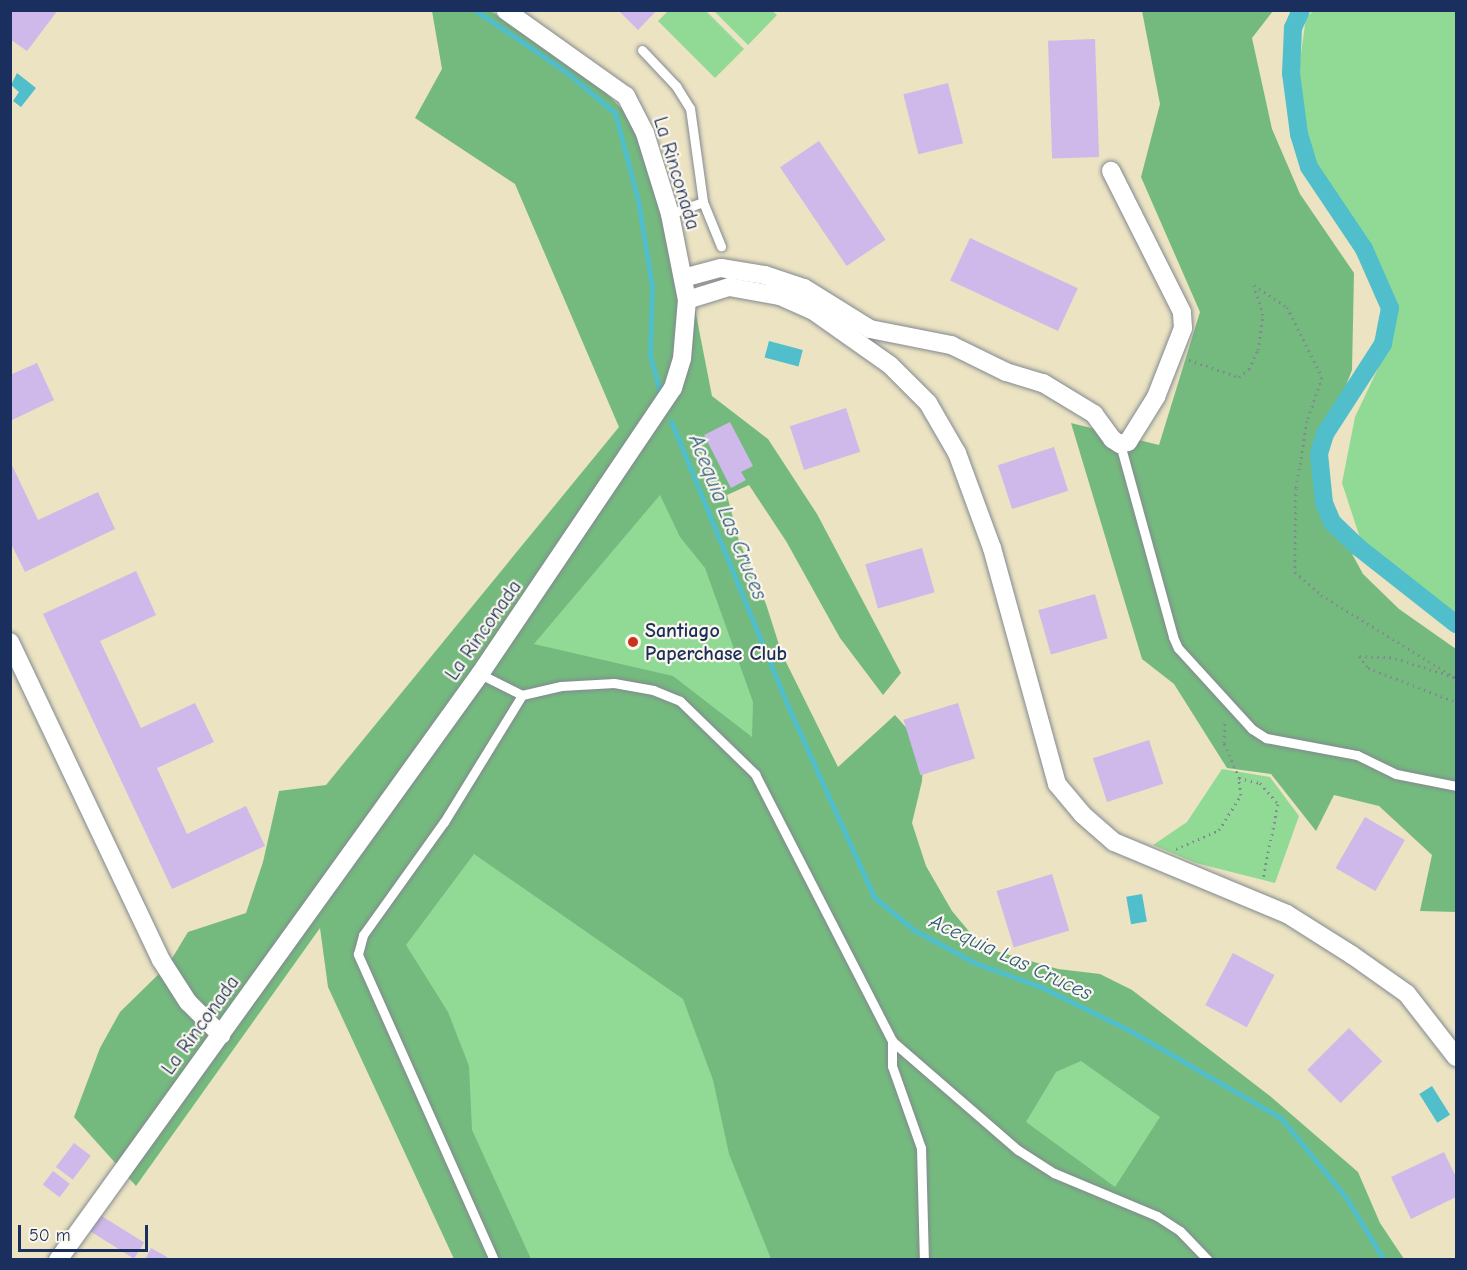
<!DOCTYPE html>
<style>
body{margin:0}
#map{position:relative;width:1467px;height:1270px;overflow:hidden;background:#ebe3c2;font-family:"Comic Neue",sans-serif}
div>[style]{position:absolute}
.green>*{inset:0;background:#91da95}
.forest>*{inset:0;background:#74ba7e}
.water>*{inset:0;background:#51becb;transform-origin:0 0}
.stream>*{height:5px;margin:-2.5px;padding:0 2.5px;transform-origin:2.5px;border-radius:2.5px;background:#51becb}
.canal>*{height:18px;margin:-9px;padding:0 9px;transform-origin:9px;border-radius:9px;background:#51becb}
.building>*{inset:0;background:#cfb8ea;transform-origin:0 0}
.path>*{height:3px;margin-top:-1.5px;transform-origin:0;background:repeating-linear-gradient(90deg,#838990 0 1.5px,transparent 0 6px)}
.roads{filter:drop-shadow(0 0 2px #838990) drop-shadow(0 0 2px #838990)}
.lane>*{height:9px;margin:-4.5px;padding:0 4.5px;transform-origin:4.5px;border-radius:4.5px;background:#fff}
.street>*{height:18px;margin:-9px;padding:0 9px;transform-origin:9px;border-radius:9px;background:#fff}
.dots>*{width:16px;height:16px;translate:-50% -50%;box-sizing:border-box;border:3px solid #fbf7ec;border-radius:50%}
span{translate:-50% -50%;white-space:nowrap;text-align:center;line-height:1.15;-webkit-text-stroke:4.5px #fbf7ec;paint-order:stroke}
.street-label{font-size:20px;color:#1b2f5e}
.poi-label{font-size:20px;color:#1b2f5e;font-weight:700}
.left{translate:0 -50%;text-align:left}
.water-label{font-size:21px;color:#2b5a7f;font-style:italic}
.frame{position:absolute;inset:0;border:12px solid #1b2f5e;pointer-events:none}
.scale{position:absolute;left:18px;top:1225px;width:130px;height:27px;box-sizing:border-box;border:3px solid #1b2f5e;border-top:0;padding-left:8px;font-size:18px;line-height:21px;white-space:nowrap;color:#1b2f5e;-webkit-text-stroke:4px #fbf7ec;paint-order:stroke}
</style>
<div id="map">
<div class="green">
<div style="clip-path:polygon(1315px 10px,1456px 11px,1456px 620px,1362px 544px,1342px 483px,1355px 417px,1389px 345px,1381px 295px,1356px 241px,1315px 184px,1295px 99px,1306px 17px)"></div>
<div style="clip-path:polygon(668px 11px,706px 11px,744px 49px,715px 78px,658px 21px)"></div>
<div style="clip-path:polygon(714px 11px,772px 11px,777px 15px,748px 45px)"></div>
<div style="clip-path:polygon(665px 429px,833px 855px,1376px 1259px,480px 1259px,330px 910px)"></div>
<div style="clip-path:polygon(1222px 769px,1270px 777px,1299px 816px,1275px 883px,1196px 863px,1153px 845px,1187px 822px)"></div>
</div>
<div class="forest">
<div style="clip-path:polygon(evenodd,432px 11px,491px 11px,606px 93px,648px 135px,673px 197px,712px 396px,768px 439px,817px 514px,901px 673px,883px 695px,840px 638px,786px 541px,749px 485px,727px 495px,739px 541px,766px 604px,782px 654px,838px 767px,895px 715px,924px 748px,922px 781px,912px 823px,926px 866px,952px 911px,982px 947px,1058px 969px,1100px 974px,1132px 990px,1270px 1096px,1358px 1172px,1380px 1223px,1404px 1259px,771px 1259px,729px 1154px,713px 1080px,683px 999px,474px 854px,406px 945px,448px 1012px,469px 1066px,472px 1130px,531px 1259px,454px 1259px,328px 987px,320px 928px,136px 1186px,74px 1117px,100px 1048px,120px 1012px,168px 965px,188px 932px,246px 913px,263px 862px,279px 791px,326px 785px,619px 427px,515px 184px,415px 118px,442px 69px,432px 11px,660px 495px,680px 537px,705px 568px,753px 702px,752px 737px,673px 676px,534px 644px,660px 495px,432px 11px,1081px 1061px,1160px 1117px,1115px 1187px,1026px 1122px,1056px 1072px,1081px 1061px)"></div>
<div style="clip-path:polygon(1142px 11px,1273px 11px,1252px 38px,1272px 129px,1300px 194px,1354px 273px,1352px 370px,1340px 401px,1330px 414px,1325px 481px,1339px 530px,1363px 574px,1399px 609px,1456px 649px,1456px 912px,1420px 911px,1432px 855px,1379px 806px,1334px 795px,1316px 831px,1271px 774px,1227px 768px,1174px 684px,1142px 659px,1071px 423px,1159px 445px,1200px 312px,1141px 177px,1160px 104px)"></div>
</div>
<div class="water">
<div style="clip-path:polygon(17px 73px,36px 88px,21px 107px,13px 101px,19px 92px,11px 85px)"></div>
<div style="left:769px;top:341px;width:35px;height:17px;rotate:15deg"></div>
<div style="left:1142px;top:894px;width:28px;height:16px;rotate:80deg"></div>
<div style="left:1432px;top:1086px;width:34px;height:15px;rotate:58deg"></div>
</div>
<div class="stream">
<div style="left:475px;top:10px;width:109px;rotate:34.1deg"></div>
<div style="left:565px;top:71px;width:65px;rotate:40deg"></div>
<div style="left:615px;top:113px;width:90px;rotate:75.2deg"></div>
<div style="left:638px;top:200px;width:87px;rotate:80.8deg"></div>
<div style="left:652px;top:286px;width:69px;rotate:91.7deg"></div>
<div style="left:650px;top:355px;width:39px;rotate:75deg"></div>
<div style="left:671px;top:421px;width:316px;rotate:67.7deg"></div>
<div style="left:791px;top:713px;width:202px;rotate:65.7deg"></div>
<div style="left:874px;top:897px;width:52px;rotate:39.5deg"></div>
<div style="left:914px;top:930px;width:69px;rotate:28.4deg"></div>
<div style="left:975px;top:963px;width:68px;rotate:19.8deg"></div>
<div style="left:1039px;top:986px;width:100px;rotate:26.1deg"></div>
<div style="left:1129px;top:1030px;width:176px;rotate:30.1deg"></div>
<div style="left:1281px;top:1118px;width:104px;rotate:50.8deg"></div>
<div style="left:1347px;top:1199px;width:71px;rotate:58.8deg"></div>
</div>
<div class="canal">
<div style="left:1301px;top:10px;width:20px;rotate:114deg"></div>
<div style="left:1293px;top:28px;width:45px;rotate:92.5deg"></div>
<div style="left:1291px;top:73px;width:62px;rotate:82.5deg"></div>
<div style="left:1299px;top:134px;width:34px;rotate:73deg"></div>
<div style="left:1309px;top:167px;width:99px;rotate:56.1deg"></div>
<div style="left:1364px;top:249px;width:64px;rotate:66.2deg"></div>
<div style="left:1390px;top:308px;width:37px;rotate:101deg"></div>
<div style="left:1383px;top:344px;width:107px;rotate:122.8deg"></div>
<div style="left:1325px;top:434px;width:21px;rotate:107deg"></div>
<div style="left:1319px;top:454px;width:49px;rotate:84.2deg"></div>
<div style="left:1324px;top:503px;width:21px;rotate:67deg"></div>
<div style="left:1332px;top:522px;width:36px;rotate:44deg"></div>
<div style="left:1358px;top:547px;width:125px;rotate:38.2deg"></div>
</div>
<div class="building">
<div style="clip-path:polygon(10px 10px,58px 10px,27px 51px,10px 39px)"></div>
<div style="clip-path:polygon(618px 10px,657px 10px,638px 30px)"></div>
<div style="left:1095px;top:39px;width:118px;height:47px;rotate:88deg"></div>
<div style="left:948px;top:83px;width:62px;height:46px;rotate:76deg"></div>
<div style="left:819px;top:141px;width:119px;height:47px;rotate:56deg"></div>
<div style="left:970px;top:238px;width:119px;height:47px;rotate:25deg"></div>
<div style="clip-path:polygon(37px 363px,54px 400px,10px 421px,10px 375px)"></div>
<div style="left:846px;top:408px;width:46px;height:59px;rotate:72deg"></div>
<div style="clip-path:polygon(730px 422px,753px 466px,741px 472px,746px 480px,731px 488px,704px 435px)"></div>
<div style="left:1054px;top:447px;width:46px;height:59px;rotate:72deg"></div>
<div style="clip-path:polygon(10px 461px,38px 520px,98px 492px,115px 529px,25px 572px,10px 542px)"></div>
<div style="left:922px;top:548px;width:46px;height:59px;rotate:74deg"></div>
<div style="clip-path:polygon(136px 571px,156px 615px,100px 641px,141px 728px,195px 703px,214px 742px,157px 768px,187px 834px,246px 806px,265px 846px,172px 889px,43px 614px)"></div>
<div style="left:1095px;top:594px;width:46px;height:59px;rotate:74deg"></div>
<div style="left:958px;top:703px;width:58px;height:57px;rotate:73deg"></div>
<div style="left:1149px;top:740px;width:46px;height:59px;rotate:72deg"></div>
<div style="left:1365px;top:817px;width:46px;height:59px;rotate:30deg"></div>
<div style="left:1052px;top:874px;width:59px;height:58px;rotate:73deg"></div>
<div style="left:1233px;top:953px;width:47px;height:59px;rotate:28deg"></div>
<div style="left:1349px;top:1028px;width:47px;height:59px;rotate:45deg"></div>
<div style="left:74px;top:1143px;width:21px;height:30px;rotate:37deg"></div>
<div style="clip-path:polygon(1444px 1152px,1456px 1177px,1456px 1197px,1411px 1219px,1391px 1177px)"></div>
<div style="left:53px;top:1171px;width:21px;height:17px;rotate:37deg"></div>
<div style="left:100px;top:1215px;width:52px;height:19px;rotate:32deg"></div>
<div style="clip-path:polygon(151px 1248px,167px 1257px,165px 1260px,145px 1260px)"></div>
</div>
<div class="path">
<div style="left:1189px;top:360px;width:53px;rotate:18.8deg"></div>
<div style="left:1239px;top:377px;width:13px;rotate:-39deg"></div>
<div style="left:1249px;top:369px;width:21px;rotate:-65deg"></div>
<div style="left:1258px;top:350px;width:35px;rotate:-82deg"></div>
<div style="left:1263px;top:315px;width:31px;rotate:-107deg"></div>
<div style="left:1254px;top:285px;width:40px;rotate:34deg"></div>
<div style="left:1287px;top:307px;width:78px;rotate:63.4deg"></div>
<div style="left:1322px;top:377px;width:46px;rotate:108.8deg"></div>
<div style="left:1307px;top:421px;width:68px;rotate:99.3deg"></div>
<div style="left:1296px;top:488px;width:84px;rotate:90.7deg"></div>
<div style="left:1295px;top:572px;width:35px;rotate:41deg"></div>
<div style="left:1321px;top:595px;width:158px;rotate:31.6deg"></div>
<div style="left:1454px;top:677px;width:66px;rotate:-162.4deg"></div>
<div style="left:1391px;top:657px;width:32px;rotate:-178deg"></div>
<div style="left:1359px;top:656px;width:15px;rotate:53deg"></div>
<div style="left:1368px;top:668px;width:94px;rotate:21.1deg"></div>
<div style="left:1239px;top:778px;width:22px;rotate:13deg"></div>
<div style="left:1260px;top:783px;width:28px;rotate:49deg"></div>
<div style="left:1278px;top:804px;width:76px;rotate:101.5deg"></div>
<div style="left:1176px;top:849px;width:47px;rotate:-23.8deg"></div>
<div style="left:1219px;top:830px;width:41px;rotate:-57.8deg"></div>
<div style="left:1241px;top:795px;width:17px;rotate:-97deg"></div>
<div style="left:1239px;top:778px;width:38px;rotate:-113deg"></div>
<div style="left:1224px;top:743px;width:23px;rotate:-88deg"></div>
</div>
<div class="roads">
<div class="lane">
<div style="left:642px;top:50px;width:50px;rotate:46.6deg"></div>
<div style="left:676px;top:86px;width:26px;rotate:58deg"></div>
<div style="left:690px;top:108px;width:95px;rotate:82.1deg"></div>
<div style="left:703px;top:202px;width:48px;rotate:67.8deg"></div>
<div style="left:670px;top:214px;width:35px;rotate:-20deg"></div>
<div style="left:1120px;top:444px;width:200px;rotate:74.6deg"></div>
<div style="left:1173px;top:637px;width:12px;rotate:66deg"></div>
<div style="left:1178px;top:648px;width:110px;rotate:47.6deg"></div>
<div style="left:1252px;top:729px;width:17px;rotate:33deg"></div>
<div style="left:1266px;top:738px;width:93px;rotate:10.6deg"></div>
<div style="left:1357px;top:755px;width:43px;rotate:26deg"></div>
<div style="left:1396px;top:774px;width:61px;rotate:11.3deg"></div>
<div style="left:480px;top:674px;width:47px;rotate:26.6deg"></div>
<div style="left:522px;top:695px;width:40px;rotate:-13deg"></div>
<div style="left:561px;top:686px;width:53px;rotate:-3.2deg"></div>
<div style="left:614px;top:683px;width:40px;rotate:10deg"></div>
<div style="left:653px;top:690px;width:29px;rotate:22deg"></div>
<div style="left:680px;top:701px;width:105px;rotate:44.2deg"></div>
<div style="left:755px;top:774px;width:300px;rotate:62.8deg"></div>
<div style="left:892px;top:1041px;width:167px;rotate:40.9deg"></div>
<div style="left:1018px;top:1150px;width:43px;rotate:32.6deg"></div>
<div style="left:1054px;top:1173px;width:112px;rotate:22.7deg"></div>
<div style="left:1157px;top:1216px;width:27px;rotate:33deg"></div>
<div style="left:1180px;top:1231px;width:40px;rotate:46deg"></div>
<div style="left:892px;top:1041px;width:25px;rotate:90deg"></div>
<div style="left:892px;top:1066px;width:87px;rotate:70.5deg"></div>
<div style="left:921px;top:1148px;width:112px;rotate:88.5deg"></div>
<div style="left:494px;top:1260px;width:335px;rotate:-114deg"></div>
<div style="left:358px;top:954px;width:20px;rotate:-75deg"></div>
<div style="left:363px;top:935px;width:139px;rotate:-54.4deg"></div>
<div style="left:444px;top:822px;width:149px;rotate:-58.4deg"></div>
</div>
<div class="street">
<div style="left:683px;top:278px;width:39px;rotate:-15deg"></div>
<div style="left:721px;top:268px;width:45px;rotate:9deg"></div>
<div style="left:765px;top:275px;width:41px;rotate:18.4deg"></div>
<div style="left:804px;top:288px;width:78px;rotate:31.8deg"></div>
<div style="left:870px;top:329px;width:83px;rotate:11.2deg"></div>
<div style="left:951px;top:345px;width:61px;rotate:26.1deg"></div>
<div style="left:1006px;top:372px;width:39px;rotate:17deg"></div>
<div style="left:1043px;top:383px;width:60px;rotate:31.3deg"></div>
<div style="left:1094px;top:414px;width:31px;rotate:54deg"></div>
<div style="left:1112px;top:439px;width:9px;rotate:32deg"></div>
<div style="left:1120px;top:444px;width:8px;rotate:-14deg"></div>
<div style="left:1128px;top:442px;width:53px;rotate:-58.1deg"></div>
<div style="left:1156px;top:397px;width:74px;rotate:-68.6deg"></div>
<div style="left:1183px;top:328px;width:16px;rotate:-94deg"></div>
<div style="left:1182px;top:312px;width:158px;rotate:-116.7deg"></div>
<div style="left:687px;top:300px;width:44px;rotate:-17.2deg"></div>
<div style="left:729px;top:287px;width:52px;rotate:10deg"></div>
<div style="left:780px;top:296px;width:35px;rotate:24deg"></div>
<div style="left:812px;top:310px;width:95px;rotate:35.2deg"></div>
<div style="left:890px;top:365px;width:54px;rotate:45deg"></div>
<div style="left:928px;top:403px;width:58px;rotate:59.9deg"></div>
<div style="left:957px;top:453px;width:101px;rotate:69.8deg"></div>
<div style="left:992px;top:548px;width:245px;rotate:74.6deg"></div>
<div style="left:1057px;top:784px;width:40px;rotate:50deg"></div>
<div style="left:1083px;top:815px;width:41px;rotate:41.1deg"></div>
<div style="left:1114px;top:842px;width:187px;rotate:22.6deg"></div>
<div style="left:1287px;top:914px;width:77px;rotate:32.2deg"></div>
<div style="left:1352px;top:955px;width:67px;rotate:35.3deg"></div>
<div style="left:1407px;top:994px;width:80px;rotate:52.1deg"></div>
<div style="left:10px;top:642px;width:352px;rotate:64.6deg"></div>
<div style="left:161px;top:960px;width:50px;rotate:57.3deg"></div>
<div style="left:188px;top:1002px;width:47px;rotate:45deg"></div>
<div style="left:58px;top:1260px;width:722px;rotate:-54.24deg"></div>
<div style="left:480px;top:674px;width:345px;rotate:-56deg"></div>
<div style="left:673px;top:388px;width:30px;rotate:-73deg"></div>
<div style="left:682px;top:359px;width:59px;rotate:-85.2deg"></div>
<div style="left:687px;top:300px;width:88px;rotate:-101.2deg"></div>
<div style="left:670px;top:214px;width:85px;rotate:-107.2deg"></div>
<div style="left:645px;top:133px;width:42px;rotate:-117.2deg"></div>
<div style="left:626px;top:96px;width:148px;rotate:-144.6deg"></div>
</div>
</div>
<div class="dots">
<div style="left:633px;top:642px;background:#c8321e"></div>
</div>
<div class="street-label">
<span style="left:677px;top:173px;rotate:73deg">La Rinconada</span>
<span style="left:483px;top:630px;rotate:-55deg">La Rinconada</span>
<span style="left:200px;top:1025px;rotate:-54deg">La Rinconada</span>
</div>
<div class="poi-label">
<span class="left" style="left:645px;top:642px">Santiago<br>Paperchase Club</span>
</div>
<div class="water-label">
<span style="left:728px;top:517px;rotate:68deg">Acequia Las Cruces</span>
<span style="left:1011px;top:957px;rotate:25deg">Acequia Las Cruces</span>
</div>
<div class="frame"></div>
<div class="scale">50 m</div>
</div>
